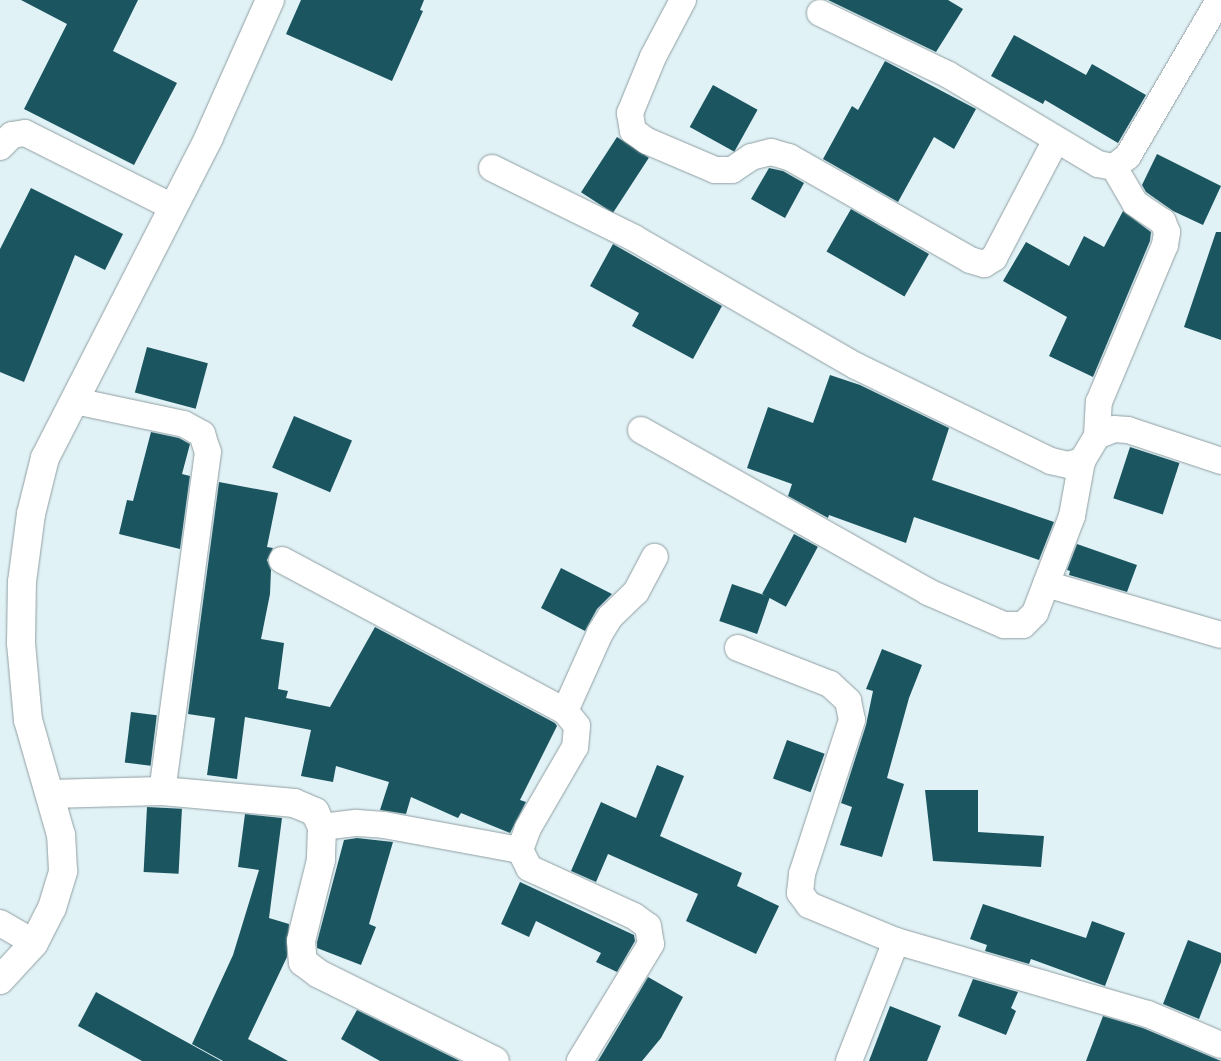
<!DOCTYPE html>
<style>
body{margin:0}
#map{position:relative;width:1221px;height:1061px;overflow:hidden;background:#e1f2f6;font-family:Figtree,sans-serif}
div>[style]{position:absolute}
.building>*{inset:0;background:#1a5560;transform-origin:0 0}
.roads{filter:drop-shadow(0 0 1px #8f9ea2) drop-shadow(0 0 1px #8f9ea2)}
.minor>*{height:26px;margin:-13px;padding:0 13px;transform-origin:13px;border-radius:13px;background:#fff}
.tertiary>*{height:28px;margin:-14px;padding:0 14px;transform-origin:14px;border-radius:14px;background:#fff}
span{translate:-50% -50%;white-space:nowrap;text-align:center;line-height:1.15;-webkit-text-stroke:5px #fff;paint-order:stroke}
</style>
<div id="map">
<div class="building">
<div style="clip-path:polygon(21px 0,138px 0,113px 51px,177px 83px,134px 165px,24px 109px,67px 24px)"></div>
<div style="clip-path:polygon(301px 0,424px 0,420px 10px,423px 11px,392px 81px,286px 34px)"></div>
<div style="clip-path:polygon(828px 0,948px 0,963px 9px,936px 52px)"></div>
<div style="clip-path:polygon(1014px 35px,1086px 75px,1092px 64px,1146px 95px,1118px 143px,1045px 100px,1043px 104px,991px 76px)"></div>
<div style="clip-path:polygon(885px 61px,976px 109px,954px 149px,934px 137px,898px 202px,823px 159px,852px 106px,858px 110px)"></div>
<div style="left:713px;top:85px;width:51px;height:48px;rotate:29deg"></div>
<div style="left:617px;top:137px;width:38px;height:66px;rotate:33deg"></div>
<div style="clip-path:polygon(1157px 154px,1221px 186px,1203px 225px,1173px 211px,1146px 192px,1142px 185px)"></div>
<div style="clip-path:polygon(769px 168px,783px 171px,804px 183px,785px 218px,751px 199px)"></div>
<div style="clip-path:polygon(31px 188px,123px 234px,105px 270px,75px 255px,24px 382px,0 372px,0 249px)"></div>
<div style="left:851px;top:209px;width:90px;height:49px;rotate:30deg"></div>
<div style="clip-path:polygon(1123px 211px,1151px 232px,1150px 241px,1093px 377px,1049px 356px,1067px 317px,1003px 281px,1026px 242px,1069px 266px,1084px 236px,1104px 247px)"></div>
<div style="clip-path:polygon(1216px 232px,1221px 232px,1221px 340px,1184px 327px)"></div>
<div style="clip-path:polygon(613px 244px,722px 306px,693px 359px,632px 326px,639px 313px,590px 286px)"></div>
<div style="left:147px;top:347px;width:63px;height:47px;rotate:15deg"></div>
<div style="clip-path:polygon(830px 375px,860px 385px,949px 428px,932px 480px,1054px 522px,1039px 560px,914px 517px,906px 543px,829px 515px,828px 518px,788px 496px,792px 484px,747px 468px,768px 407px,813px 423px)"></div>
<div style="left:294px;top:416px;width:63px;height:56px;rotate:23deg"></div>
<div style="clip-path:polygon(151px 432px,179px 438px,190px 444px,182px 474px,190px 476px,180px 549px,119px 534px,127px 500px,133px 501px)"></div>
<div style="left:1130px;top:447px;width:52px;height:54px;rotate:18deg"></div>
<div style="clip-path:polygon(219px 482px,278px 493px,267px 547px,273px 548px,267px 560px,271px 570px,270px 594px,261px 639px,284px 643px,278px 689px,288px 691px,286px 698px,330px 707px,375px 627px,555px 723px,557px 726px,520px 800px,526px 802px,510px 833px,461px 813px,458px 818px,411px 797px,406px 814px,380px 810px,389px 782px,336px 766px,333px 782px,301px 776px,311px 730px,245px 717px,237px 779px,207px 775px,215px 718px,188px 714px)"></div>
<div style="left:794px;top:534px;width:27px;height:68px;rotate:28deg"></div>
<div style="clip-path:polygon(1077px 544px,1137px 565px,1127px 592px,1069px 575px,1070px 571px,1067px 570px)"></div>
<div style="clip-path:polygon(561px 568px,612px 594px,597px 609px,585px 631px,541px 608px)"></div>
<div style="left:732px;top:584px;width:40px;height:39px;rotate:19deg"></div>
<div style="clip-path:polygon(882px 649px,922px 665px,909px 698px,887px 778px,904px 784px,882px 857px,840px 845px,852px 807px,841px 803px,866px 725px,873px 691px,866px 689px)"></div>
<div style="left:131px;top:712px;width:26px;height:51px;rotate:7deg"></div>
<div style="left:787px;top:740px;width:40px;height:41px;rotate:20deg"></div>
<div style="clip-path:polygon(657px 765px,684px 776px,660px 836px,742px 873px,737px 886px,779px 906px,756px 954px,686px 921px,698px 894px,608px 854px,596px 882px,571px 871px,601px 802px,636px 818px)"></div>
<div style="clip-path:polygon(925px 790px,978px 790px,978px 832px,1044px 836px,1041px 867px,933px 861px)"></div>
<div style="left:147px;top:807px;width:35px;height:65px;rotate:3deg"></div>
<div style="clip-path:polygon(245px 814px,282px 818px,269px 918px,289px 924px,287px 957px,248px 1039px,288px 1061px,223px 1061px,192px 1044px,233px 955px,259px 870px,238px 867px)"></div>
<div style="clip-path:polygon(357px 838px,393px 842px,369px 924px,376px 927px,361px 965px,317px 948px,317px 942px,344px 840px)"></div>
<div style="clip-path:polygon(520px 882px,634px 935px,635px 941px,617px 972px,596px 962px,601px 953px,536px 921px,529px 937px,501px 924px)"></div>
<div style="clip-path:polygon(983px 904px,1086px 938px,1092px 921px,1125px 933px,1105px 986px,1031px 959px,1029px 964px,985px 951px,987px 945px,970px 939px)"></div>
<div style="clip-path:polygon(1188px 940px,1221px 953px,1221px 962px,1199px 1019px,1163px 1004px)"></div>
<div style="clip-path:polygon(648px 977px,683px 997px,661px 1038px,642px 1061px,598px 1061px)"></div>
<div style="clip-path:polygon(973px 979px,1018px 992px,1011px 1008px,1016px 1011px,1006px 1035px,958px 1016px)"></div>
<div style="clip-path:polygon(96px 992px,221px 1061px,142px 1061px,78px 1026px)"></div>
<div style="clip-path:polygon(890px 1006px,941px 1026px,927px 1061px,869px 1061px)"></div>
<div style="clip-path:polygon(357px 1010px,460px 1061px,380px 1061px,341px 1039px)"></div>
<div style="clip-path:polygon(1103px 1016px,1143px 1028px,1221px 1061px,1086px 1061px)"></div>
</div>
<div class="roads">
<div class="minor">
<div style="left:683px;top:0;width:64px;rotate:117.8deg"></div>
<div style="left:653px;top:57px;width:61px;rotate:112.3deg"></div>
<div style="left:630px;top:113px;width:18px;rotate:81deg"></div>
<div style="left:633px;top:131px;width:17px;rotate:36deg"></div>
<div style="left:647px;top:141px;width:74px;rotate:23.1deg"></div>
<div style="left:715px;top:170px;width:17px"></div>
<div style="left:732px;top:170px;width:23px;rotate:-34deg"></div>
<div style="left:751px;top:157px;width:21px;rotate:-14deg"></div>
<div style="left:771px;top:152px;width:19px;rotate:16deg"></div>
<div style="left:789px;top:157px;width:208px;rotate:29.6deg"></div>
<div style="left:970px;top:260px;width:15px;rotate:16deg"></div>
<div style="left:984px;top:264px;width:12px;rotate:-31deg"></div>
<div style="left:994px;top:258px;width:133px;rotate:-62.3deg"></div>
<div style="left:820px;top:13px;width:141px;rotate:25.7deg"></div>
<div style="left:947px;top:74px;width:176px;rotate:30.8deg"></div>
<div style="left:1098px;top:164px;width:16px;rotate:11deg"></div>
<div style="left:1114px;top:167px;width:18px;rotate:-38deg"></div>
<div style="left:1128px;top:156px;width:181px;rotate:-59.7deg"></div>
<div style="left:0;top:147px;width:17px;rotate:-45deg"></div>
<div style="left:12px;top:135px;width:13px;rotate:-9deg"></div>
<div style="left:25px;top:133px;width:165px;rotate:26.6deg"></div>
<div style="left:492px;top:168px;width:158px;rotate:26.2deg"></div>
<div style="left:634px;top:238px;width:256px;rotate:30deg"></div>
<div style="left:856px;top:366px;width:217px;rotate:26deg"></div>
<div style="left:1051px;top:461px;width:17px;rotate:13deg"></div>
<div style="left:1068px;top:465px;width:15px;rotate:-16deg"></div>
<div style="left:1082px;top:461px;width:29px;rotate:-59deg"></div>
<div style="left:1097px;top:436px;width:18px;rotate:-22deg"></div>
<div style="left:1114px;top:429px;width:14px;rotate:4deg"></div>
<div style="left:1128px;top:430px;width:98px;rotate:18.4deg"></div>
<div style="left:75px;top:401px;width:111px;rotate:11.9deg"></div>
<div style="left:184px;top:424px;width:21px;rotate:29deg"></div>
<div style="left:202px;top:434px;width:19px;rotate:72deg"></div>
<div style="left:208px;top:452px;width:342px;rotate:97.7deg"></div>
<div style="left:641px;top:430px;width:330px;rotate:29.4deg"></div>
<div style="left:928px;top:592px;width:83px;rotate:23.5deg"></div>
<div style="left:1004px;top:625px;width:19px"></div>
<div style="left:1023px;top:625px;width:17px;rotate:-45deg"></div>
<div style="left:1035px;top:613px;width:104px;rotate:-69.1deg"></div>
<div style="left:1072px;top:516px;width:56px;rotate:-79.7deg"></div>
<div style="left:1097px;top:436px;width:34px;rotate:-87deg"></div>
<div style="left:1099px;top:402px;width:170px;rotate:-67.2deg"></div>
<div style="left:1165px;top:245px;width:13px;rotate:-81deg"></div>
<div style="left:1167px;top:232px;width:11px;rotate:-112deg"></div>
<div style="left:1163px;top:222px;width:34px;rotate:-146deg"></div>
<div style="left:1135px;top:203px;width:42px;rotate:-120.3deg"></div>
<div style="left:282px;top:560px;width:321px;rotate:28.1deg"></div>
<div style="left:565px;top:711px;width:19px;rotate:51deg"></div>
<div style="left:577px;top:726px;width:21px;rotate:95deg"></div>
<div style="left:575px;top:747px;width:94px;rotate:120.1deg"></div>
<div style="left:528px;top:828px;width:23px;rotate:110deg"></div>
<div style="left:520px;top:850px;width:20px;rotate:63deg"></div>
<div style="left:529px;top:868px;width:115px;rotate:24.6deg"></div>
<div style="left:634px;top:916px;width:17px;rotate:36deg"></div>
<div style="left:648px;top:926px;width:18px;rotate:81deg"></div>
<div style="left:651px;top:944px;width:137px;rotate:121.3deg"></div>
<div style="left:1046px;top:584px;width:182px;rotate:16.2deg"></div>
<div style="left:738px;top:648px;width:99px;rotate:21.4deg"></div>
<div style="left:830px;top:684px;width:25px;rotate:43deg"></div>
<div style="left:848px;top:701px;width:19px;rotate:78deg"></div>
<div style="left:852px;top:720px;width:162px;rotate:108deg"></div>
<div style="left:802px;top:874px;width:19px;rotate:96deg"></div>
<div style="left:800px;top:893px;width:15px;rotate:53deg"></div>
<div style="left:809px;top:905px;width:94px;rotate:22.5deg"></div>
<div style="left:896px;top:941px;width:262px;rotate:16.2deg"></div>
<div style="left:1148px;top:1014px;width:79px;rotate:23deg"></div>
<div style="left:565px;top:711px;width:85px;rotate:-65.8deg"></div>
<div style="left:600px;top:633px;width:19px;rotate:-58deg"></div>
<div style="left:610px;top:617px;width:36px;rotate:-44deg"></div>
<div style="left:636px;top:592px;width:40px;rotate:-62deg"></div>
<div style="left:322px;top:827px;width:35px;rotate:-7deg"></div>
<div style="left:357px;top:823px;width:27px;rotate:4deg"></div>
<div style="left:384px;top:825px;width:138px;rotate:10.4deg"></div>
<div style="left:0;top:923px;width:39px;rotate:30deg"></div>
<div style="left:849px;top:1061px;width:129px;rotate:-68.6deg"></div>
</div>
<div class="tertiary">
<div style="left:50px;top:794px;width:112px;rotate:-1.5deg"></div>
<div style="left:162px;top:791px;width:133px;rotate:5.2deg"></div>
<div style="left:294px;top:803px;width:23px;rotate:23deg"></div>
<div style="left:315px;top:812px;width:17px;rotate:65deg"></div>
<div style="left:322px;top:827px;width:33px;rotate:92deg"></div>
<div style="left:321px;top:860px;width:83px;rotate:103.9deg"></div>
<div style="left:301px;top:941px;width:21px;rotate:85deg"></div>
<div style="left:303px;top:962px;width:20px;rotate:37deg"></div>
<div style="left:319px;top:974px;width:196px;rotate:26.3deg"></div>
<div style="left:0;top:980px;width:50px;rotate:-47.4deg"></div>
<div style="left:34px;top:943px;width:39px;rotate:-63deg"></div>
<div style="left:52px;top:908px;width:39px;rotate:-73deg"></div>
<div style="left:63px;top:871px;width:36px;rotate:-93deg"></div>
<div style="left:61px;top:835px;width:120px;rotate:-106deg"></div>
<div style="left:28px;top:720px;width:77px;rotate:-95.2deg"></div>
<div style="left:21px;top:643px;width:61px;rotate:-89.1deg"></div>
<div style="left:22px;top:582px;width:69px;rotate:-82.5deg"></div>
<div style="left:31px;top:514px;width:58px;rotate:-76deg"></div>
<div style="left:45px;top:458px;width:360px;rotate:-62.9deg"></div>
<div style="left:209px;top:137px;width:150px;rotate:-66deg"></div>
</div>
</div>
</div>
